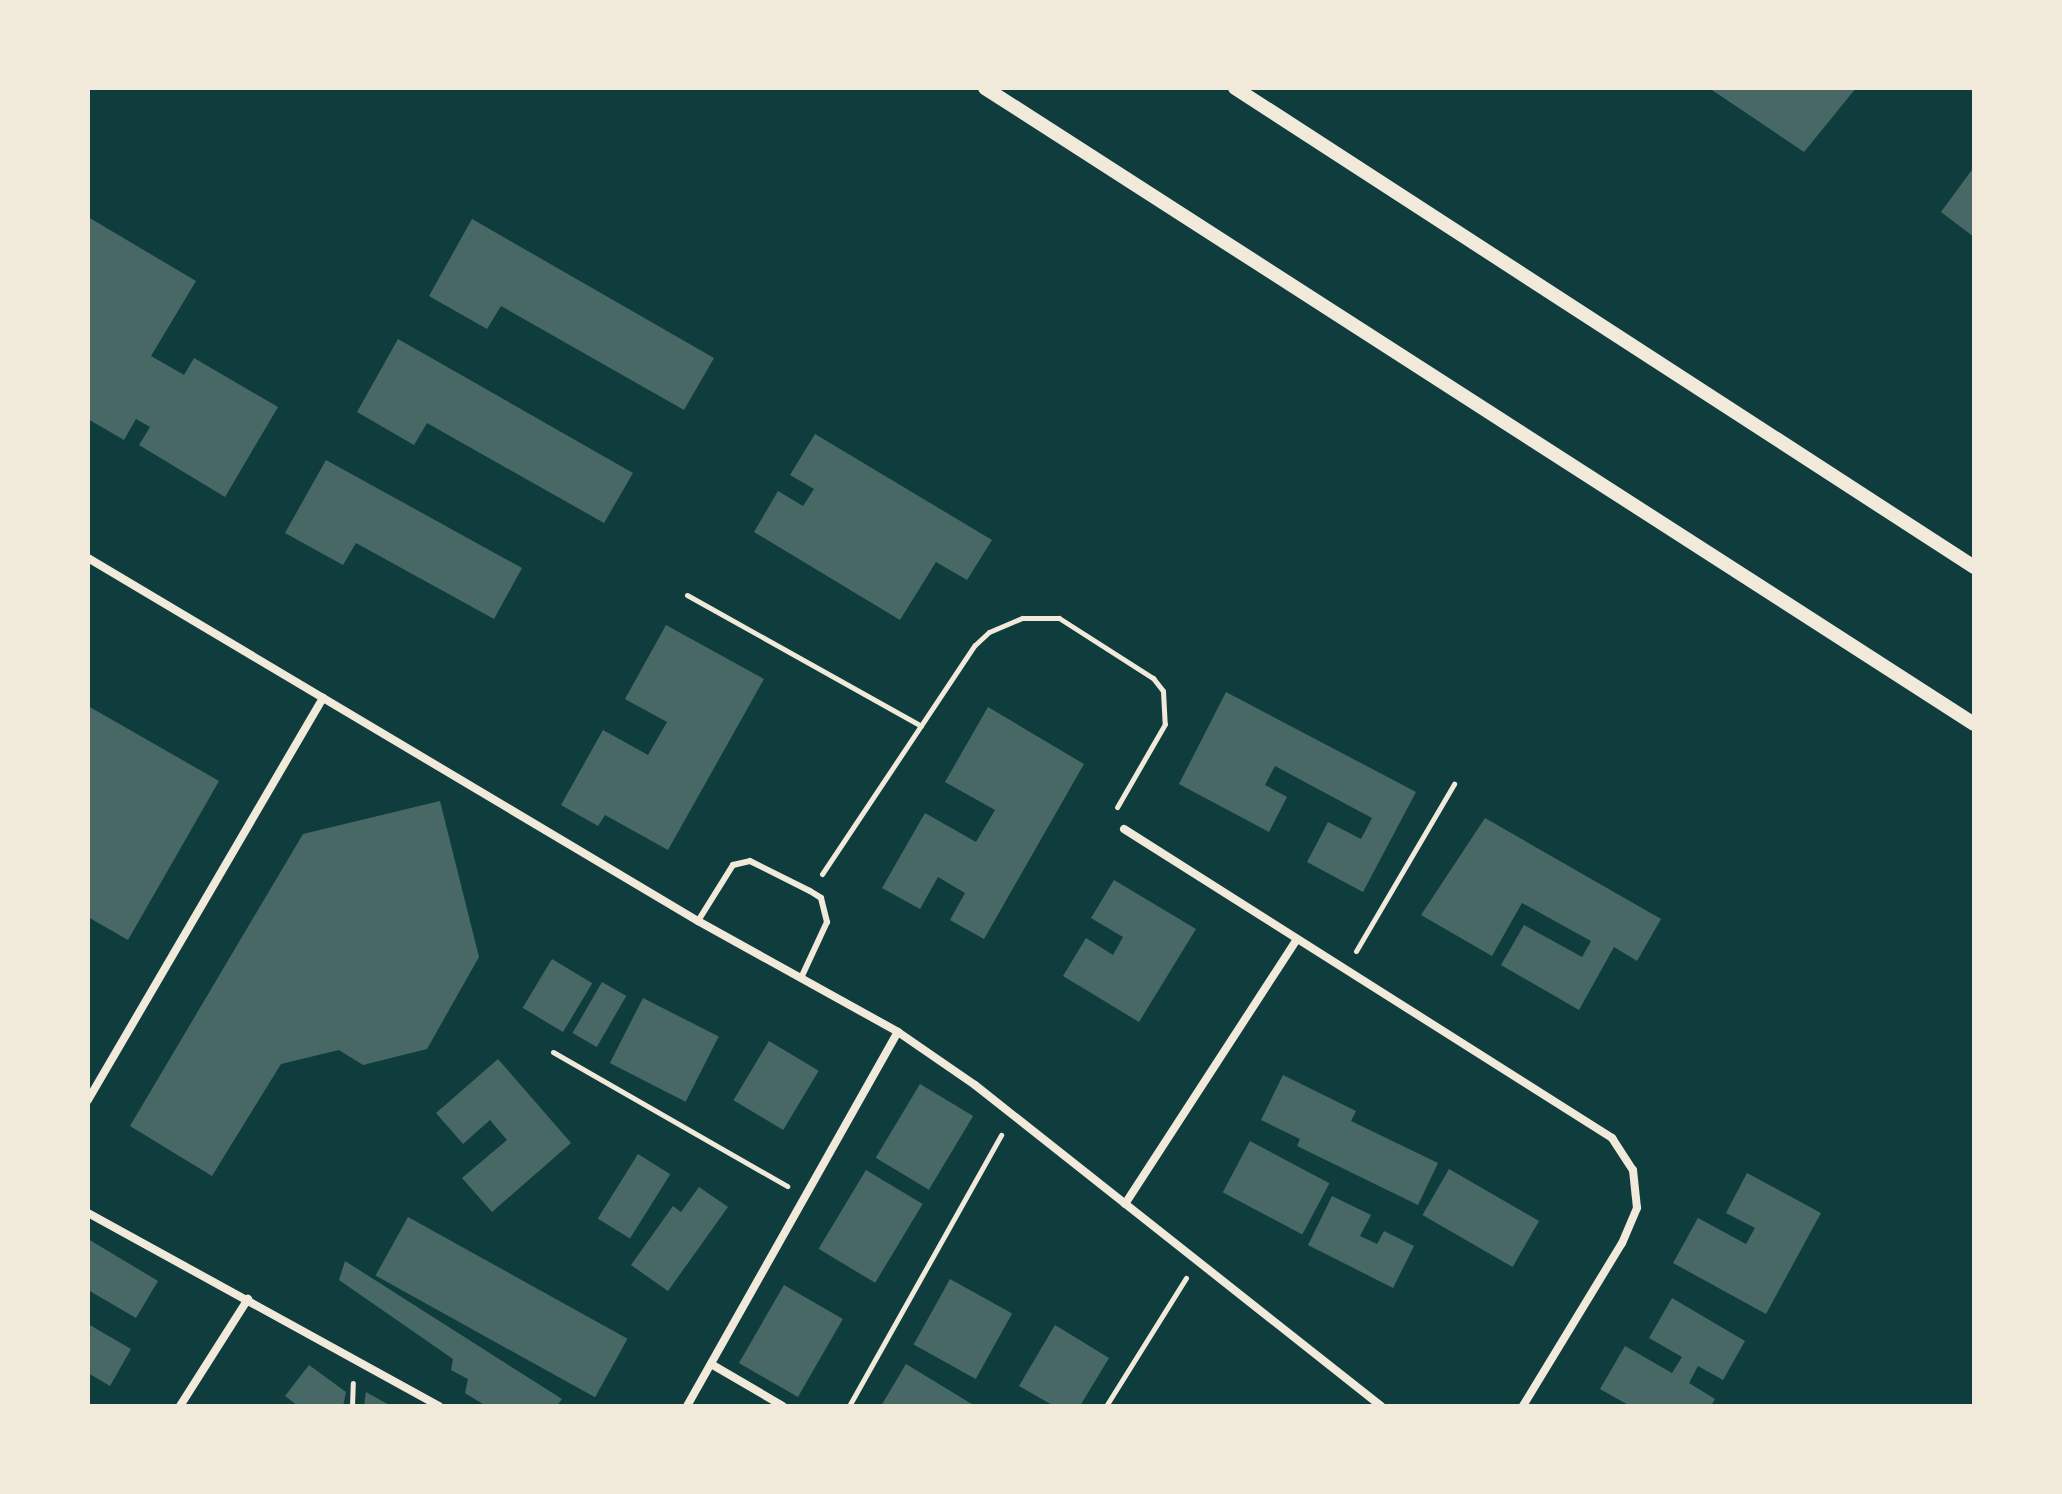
<!DOCTYPE html>
<style>
body{margin:0}
#map{position:relative;width:2062px;height:1494px;overflow:hidden;background:#0f3d3e;font-family:"Nunito Sans",sans-serif}
div>[style]{position:absolute}
.building>*{inset:0;background:#486865;transform-origin:0 0}
.path>*{height:5px;margin:-2.5px;padding:0 2.5px;transform-origin:2.5px;border-radius:2.5px;background:#f1e9da}
.service>*{height:6px;margin:-3px;padding:0 3px;transform-origin:3px;border-radius:3px;background:#f1e9da}
.minor>*{height:8px;margin:-4px;padding:0 4px;transform-origin:4px;border-radius:4px;background:#f1e9da}
.tertiary>*{height:14px;margin:-7px;padding:0 7px;transform-origin:7px;border-radius:7px;background:#f1e9da}
span{translate:-50% -50%;white-space:nowrap;text-align:center;line-height:1.15;-webkit-text-stroke:6px #f1e9da;paint-order:stroke}
.frame{position:absolute;inset:0;border:90px solid #f1e9da;pointer-events:none}
</style>
<div id="map">
<div class="building">
<div style="clip-path:polygon(1709px 88px,1856px 88px,1804px 152px)"></div>
<div style="clip-path:polygon(1974px 167px,1974px 237px,1941px 212px)"></div>
<div style="clip-path:polygon(88px 217px,196px 281px,151px 356px,184px 375px,194px 358px,278px 407px,225px 497px,139px 445px,150px 427px,136px 419px,124px 440px,88px 419px)"></div>
<div style="clip-path:polygon(472px 219px,714px 358px,684px 410px,501px 306px,487px 329px,429px 296px)"></div>
<div style="clip-path:polygon(398px 339px,633px 473px,604px 523px,427px 423px,414px 445px,357px 412px)"></div>
<div style="clip-path:polygon(815px 434px,992px 540px,967px 580px,936px 562px,900px 620px,754px 532px,778px 491px,803px 506px,814px 489px,790px 475px)"></div>
<div style="clip-path:polygon(326px 460px,522px 568px,494px 619px,356px 543px,343px 565px,285px 533px)"></div>
<div style="clip-path:polygon(666px 625px,764px 679px,668px 850px,605px 815px,598px 826px,561px 805px,603px 730px,648px 755px,667px 722px,625px 699px)"></div>
<div style="clip-path:polygon(1226px 692px,1416px 792px,1363px 892px,1307px 862px,1328px 822px,1361px 839px,1372px 818px,1275px 766px,1265px 785px,1287px 797px,1269px 832px,1179px 784px)"></div>
<div style="clip-path:polygon(88px 706px,219px 781px,128px 940px,88px 917px)"></div>
<div style="clip-path:polygon(988px 707px,1084px 764px,984px 939px,950px 920px,965px 893px,938px 877px,920px 909px,882px 888px,925px 813px,976px 842px,995px 810px,945px 782px)"></div>
<div style="clip-path:polygon(440px 801px,479px 957px,427px 1049px,363px 1065px,339px 1050px,281px 1064px,212px 1176px,130px 1126px,303px 834px)"></div>
<div style="clip-path:polygon(1485px 818px,1661px 919px,1637px 961px,1614px 947px,1579px 1010px,1501px 965px,1524px 925px,1582px 957px,1591px 941px,1522px 903px,1492px 956px,1421px 915px)"></div>
<div style="clip-path:polygon(1114px 880px,1196px 929px,1139px 1022px,1063px 976px,1086px 938px,1113px 955px,1123px 937px,1091px 918px)"></div>
<div style="left:552px;top:959px;width:47px;height:57px;rotate:31deg"></div>
<div style="left:602px;top:982px;width:28px;height:59px;rotate:30deg"></div>
<div style="left:643px;top:998px;width:85px;height:73px;rotate:27deg"></div>
<div style="left:769px;top:1041px;width:58px;height:69px;rotate:31deg"></div>
<div style="clip-path:polygon(498px 1059px,571px 1143px,492px 1212px,462px 1178px,507px 1140px,490px 1120px,463px 1144px,436px 1113px)"></div>
<div style="clip-path:polygon(1283px 1075px,1356px 1111px,1351px 1121px,1438px 1163px,1418px 1205px,1297px 1146px,1300px 1139px,1261px 1120px)"></div>
<div style="left:920px;top:1084px;width:62px;height:86px;rotate:31deg"></div>
<div style="left:1250px;top:1141px;width:90px;height:58px;rotate:28deg"></div>
<div style="left:638px;top:1154px;width:38px;height:76px;rotate:32deg"></div>
<div style="left:1449px;top:1169px;width:104px;height:53px;rotate:30deg"></div>
<div style="left:866px;top:1170px;width:66px;height:92px;rotate:31deg"></div>
<div style="clip-path:polygon(1747px 1173px,1821px 1213px,1766px 1314px,1673px 1263px,1698px 1218px,1746px 1244px,1755px 1228px,1726px 1213px)"></div>
<div style="clip-path:polygon(699px 1187px,728px 1207px,668px 1291px,631px 1265px,673px 1206px,681px 1212px)"></div>
<div style="clip-path:polygon(1332px 1196px,1371px 1215px,1360px 1236px,1377px 1244px,1384px 1231px,1414px 1246px,1393px 1288px,1308px 1245px)"></div>
<div style="left:408px;top:1217px;width:251px;height:67px;rotate:29deg"></div>
<div style="clip-path:polygon(88px 1239px,158px 1281px,136px 1318px,88px 1290px)"></div>
<div style="clip-path:polygon(345px 1261px,562px 1399px,557px 1406px,486px 1406px,465px 1393px,468px 1379px,451px 1370px,453px 1359px,339px 1280px)"></div>
<div style="left:950px;top:1279px;width:71px;height:75px;rotate:29deg"></div>
<div style="left:784px;top:1285px;width:68px;height:90px;rotate:30deg"></div>
<div style="clip-path:polygon(1672px 1298px,1745px 1341px,1723px 1380px,1698px 1366px,1689px 1383px,1715px 1399px,1711px 1406px,1630px 1406px,1600px 1389px,1625px 1346px,1672px 1373px,1682px 1357px,1649px 1338px)"></div>
<div style="clip-path:polygon(88px 1324px,131px 1349px,110px 1386px,88px 1373px)"></div>
<div style="clip-path:polygon(1055px 1325px,1109px 1358px,1080px 1406px,1054px 1406px,1019px 1386px)"></div>
<div style="clip-path:polygon(906px 1364px,975px 1406px,881px 1406px)"></div>
<div style="clip-path:polygon(309px 1365px,346px 1392px,343px 1406px,298px 1406px,285px 1396px)"></div>
<div style="clip-path:polygon(366px 1392px,391px 1406px,364px 1406px)"></div>
</div>
<div class="path">
<div style="left:687px;top:595px;width:268px;rotate:29.2deg"></div>
<div style="left:822px;top:874px;width:275px;rotate:-56.3deg"></div>
<div style="left:975px;top:645px;width:19px;rotate:-43deg"></div>
<div style="left:989px;top:632px;width:36px;rotate:-23deg"></div>
<div style="left:1022px;top:618px;width:37px"></div>
<div style="left:1059px;top:618px;width:112px;rotate:32.6deg"></div>
<div style="left:1153px;top:678px;width:16px;rotate:52deg"></div>
<div style="left:1163px;top:691px;width:33px;rotate:87deg"></div>
<div style="left:1165px;top:724px;width:96px;rotate:120deg"></div>
<div style="left:1356px;top:951px;width:194px;rotate:-59.6deg"></div>
<div style="left:553px;top:1052px;width:270px;rotate:29.8deg"></div>
<div style="left:352px;top:1406px;width:23px;rotate:-88deg"></div>
<div style="left:849px;top:1406px;width:311px;rotate:-60.7deg"></div>
<div style="left:1106px;top:1406px;width:151px;rotate:-58deg"></div>
</div>
<div class="service">
<div style="left:698px;top:921px;width:66px;rotate:-58deg"></div>
<div style="left:733px;top:865px;width:17px;rotate:-13deg"></div>
<div style="left:750px;top:861px;width:67px;rotate:26.6deg"></div>
<div style="left:810px;top:891px;width:13px;rotate:32deg"></div>
<div style="left:821px;top:898px;width:25px;rotate:76deg"></div>
<div style="left:827px;top:922px;width:62px;rotate:114.9deg"></div>
</div>
<div class="minor">
<div style="left:88px;top:558px;width:710px;rotate:30.76deg"></div>
<div style="left:698px;top:921px;width:229px;rotate:29deg"></div>
<div style="left:898px;top:1032px;width:93px;rotate:34.5deg"></div>
<div style="left:975px;top:1085px;width:518px;rotate:38.33deg"></div>
<div style="left:1124px;top:829px;width:578px;rotate:32.34deg"></div>
<div style="left:1612px;top:1138px;width:38px;rotate:57deg"></div>
<div style="left:1633px;top:1170px;width:38px;rotate:84deg"></div>
<div style="left:1637px;top:1208px;width:38px;rotate:113deg"></div>
<div style="left:1622px;top:1243px;width:191px;rotate:121.3deg"></div>
<div style="left:88px;top:1100px;width:466px;rotate:-59.7deg"></div>
<div style="left:1125px;top:1204px;width:316px;rotate:-57deg"></div>
<div style="left:88px;top:1213px;width:401px;rotate:28.8deg"></div>
<div style="left:711px;top:1364px;width:83px;rotate:30.3deg"></div>
<div style="left:180px;top:1406px;width:127px;rotate:-57.6deg"></div>
<div style="left:687px;top:1406px;width:429px;rotate:-60.6deg"></div>
</div>
<div class="tertiary">
<div style="left:985px;top:88px;width:1176px;rotate:32.74deg"></div>
<div style="left:1235px;top:88px;width:881px;rotate:32.95deg"></div>
</div>
<div class="frame"></div>
</div>
